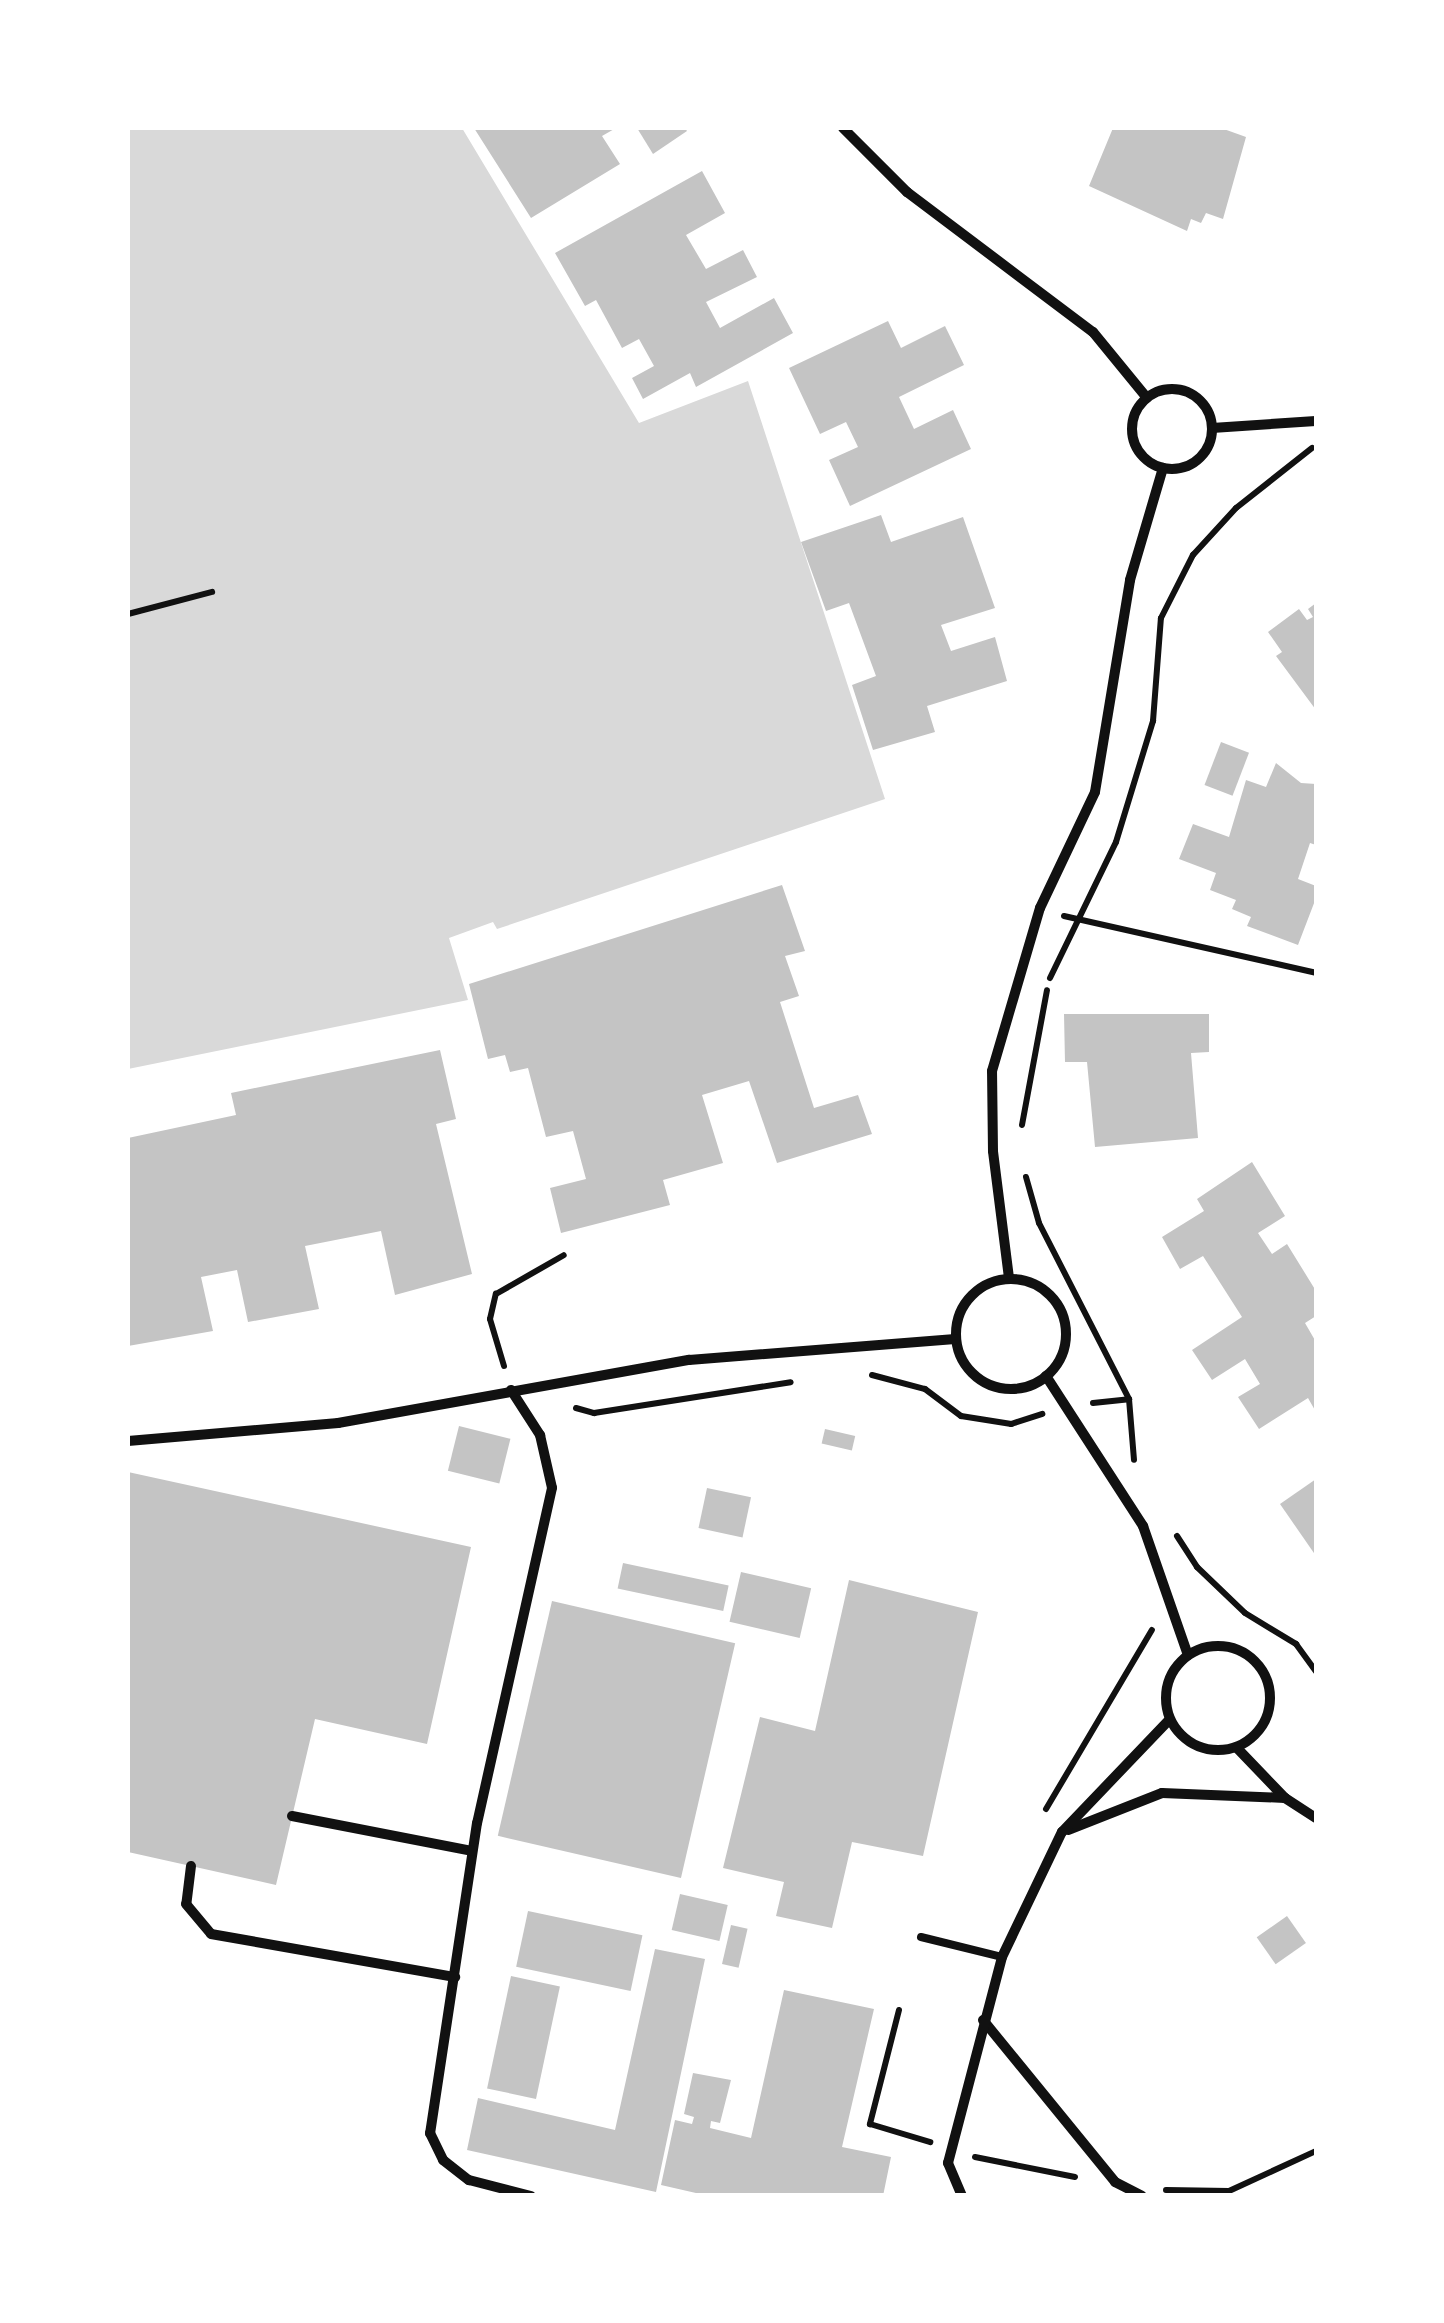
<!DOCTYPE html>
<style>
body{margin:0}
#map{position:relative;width:1444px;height:2323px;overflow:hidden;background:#fff;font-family:Raleway,sans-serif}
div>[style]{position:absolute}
.water>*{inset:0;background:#d9d9d9}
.building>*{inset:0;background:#c4c4c4;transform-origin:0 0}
.path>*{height:6px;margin:-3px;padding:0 3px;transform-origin:3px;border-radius:3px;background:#111}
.service>*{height:8px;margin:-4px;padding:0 4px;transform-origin:4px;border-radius:4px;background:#111}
.minor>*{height:10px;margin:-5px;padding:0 5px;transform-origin:5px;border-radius:5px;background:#111}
.minor>.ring{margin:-5px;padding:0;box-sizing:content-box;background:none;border:10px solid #111;border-radius:50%}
span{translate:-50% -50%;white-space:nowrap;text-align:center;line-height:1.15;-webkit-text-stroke:10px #fff;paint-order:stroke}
.frame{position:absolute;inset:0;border:130px solid #fff;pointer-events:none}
</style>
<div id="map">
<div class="water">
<div style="clip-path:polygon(128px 128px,462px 128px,639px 423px,748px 381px,885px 799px,497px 929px,493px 922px,449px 938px,468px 1000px,128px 1069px)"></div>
</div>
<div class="building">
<div style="clip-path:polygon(474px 128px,616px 128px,602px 136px,620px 164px,531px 218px)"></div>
<div style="clip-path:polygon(637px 128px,685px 128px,687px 131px,653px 154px)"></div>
<div style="clip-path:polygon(1113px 128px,1221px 128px,1246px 137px,1223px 219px,1206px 213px,1201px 223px,1191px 219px,1187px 231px,1089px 186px)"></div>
<div style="clip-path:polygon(702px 171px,725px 213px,686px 235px,706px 269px,743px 250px,757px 277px,706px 302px,720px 328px,774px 298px,793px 333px,696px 387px,690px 373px,643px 399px,632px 378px,654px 366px,639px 339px,622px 348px,596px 300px,585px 306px,555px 253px)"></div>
<div style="clip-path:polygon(888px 321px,901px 348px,945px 326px,964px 365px,899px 397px,914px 429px,953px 410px,971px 449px,850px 506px,829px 460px,858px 447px,846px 422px,820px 434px,789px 368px)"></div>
<div style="clip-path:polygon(881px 515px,891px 542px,963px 517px,995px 608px,941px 625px,951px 651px,995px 637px,1007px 681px,927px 706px,935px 732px,873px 750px,852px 685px,876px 676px,849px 603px,826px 611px,801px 542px)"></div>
<div style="clip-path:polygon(1316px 603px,1316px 710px,1276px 656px,1282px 652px,1268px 632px,1299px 609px,1307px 620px,1313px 617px,1308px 609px)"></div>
<div style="left:1221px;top:742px;width:30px;height:46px;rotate:21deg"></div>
<div style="clip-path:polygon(1276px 763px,1301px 783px,1316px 784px,1316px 845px,1310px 843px,1298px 879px,1316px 886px,1316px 898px,1298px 945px,1247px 926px,1251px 917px,1232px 909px,1236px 900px,1210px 890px,1216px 873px,1179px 859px,1193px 824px,1229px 837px,1246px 780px,1266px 787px)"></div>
<div style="clip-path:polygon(782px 885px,805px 951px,785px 956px,799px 996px,780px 1002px,814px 1108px,858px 1095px,872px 1134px,777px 1163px,749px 1081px,702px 1095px,723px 1163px,663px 1180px,670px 1205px,561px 1233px,550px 1188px,586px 1179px,573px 1131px,546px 1137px,528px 1068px,510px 1072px,505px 1055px,488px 1059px,469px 984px)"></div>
<div style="clip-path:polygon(1064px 1014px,1209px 1014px,1209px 1052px,1191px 1053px,1198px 1138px,1095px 1147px,1087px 1062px,1065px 1062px)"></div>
<div style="clip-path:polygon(440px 1050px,456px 1119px,436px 1124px,472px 1274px,395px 1295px,381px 1231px,305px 1246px,319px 1309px,248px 1322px,237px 1270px,201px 1277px,213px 1331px,128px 1346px,128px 1138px,236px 1115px,231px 1093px)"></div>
<div style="clip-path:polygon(1252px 1162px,1285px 1216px,1258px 1233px,1272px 1254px,1287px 1244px,1316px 1291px,1316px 1316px,1305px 1323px,1316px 1342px,1316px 1412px,1308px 1398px,1259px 1429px,1238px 1397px,1260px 1384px,1245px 1359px,1212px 1380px,1192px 1350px,1242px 1317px,1203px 1256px,1180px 1269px,1162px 1237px,1204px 1211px,1197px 1199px)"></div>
<div style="left:459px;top:1426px;width:53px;height:46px;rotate:14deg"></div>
<div style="left:825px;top:1429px;width:31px;height:15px;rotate:13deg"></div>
<div style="clip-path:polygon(128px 1472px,471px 1547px,427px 1744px,315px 1719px,276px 1885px,128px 1852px)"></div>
<div style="clip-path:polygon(1316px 1479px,1316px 1556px,1280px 1504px)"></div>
<div style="left:707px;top:1488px;width:45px;height:41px;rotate:12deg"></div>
<div style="left:623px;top:1563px;width:108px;height:26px;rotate:12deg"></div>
<div style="left:741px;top:1572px;width:72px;height:51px;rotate:13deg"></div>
<div style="clip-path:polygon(849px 1580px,978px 1612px,923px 1856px,852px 1842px,832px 1928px,776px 1916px,784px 1882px,723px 1868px,760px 1717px,815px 1731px)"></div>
<div style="left:552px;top:1601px;width:188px;height:241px;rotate:13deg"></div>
<div style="left:680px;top:1894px;width:49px;height:37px;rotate:13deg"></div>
<div style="left:528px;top:1911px;width:117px;height:57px;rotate:12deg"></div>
<div style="left:1287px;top:1916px;width:33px;height:37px;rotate:55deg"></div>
<div style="left:731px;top:1925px;width:17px;height:40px;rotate:13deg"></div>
<div style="clip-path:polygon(655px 1949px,705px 1959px,656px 2192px,467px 2150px,478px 2098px,615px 2130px)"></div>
<div style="left:511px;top:1976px;width:50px;height:115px;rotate:12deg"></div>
<div style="clip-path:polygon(784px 1990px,874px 2009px,842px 2147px,891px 2157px,883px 2196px,709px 2196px,661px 2185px,675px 2120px,692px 2124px,694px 2117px,684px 2114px,693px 2073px,731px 2080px,720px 2123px,711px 2121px,710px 2128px,751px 2138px)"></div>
</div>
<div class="path">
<div style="left:128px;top:614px;width:87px;rotate:-14.7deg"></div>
<div style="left:1064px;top:916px;width:258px;rotate:12.7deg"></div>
<div style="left:1050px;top:978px;width:151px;rotate:-64.1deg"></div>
<div style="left:1116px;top:842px;width:127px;rotate:-73deg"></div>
<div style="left:1153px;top:721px;width:103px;rotate:-85.6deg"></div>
<div style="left:1161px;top:618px;width:71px;rotate:-63.1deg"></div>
<div style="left:1193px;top:555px;width:64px;rotate:-47.5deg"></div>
<div style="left:1236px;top:508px;width:97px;rotate:-38.3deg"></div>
<div style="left:1022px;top:1125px;width:137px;rotate:-79.5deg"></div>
<div style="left:1026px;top:1177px;width:48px;rotate:74.2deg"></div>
<div style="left:1039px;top:1223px;width:198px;rotate:62.9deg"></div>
<div style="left:1129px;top:1399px;width:61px;rotate:85.3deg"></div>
<div style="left:504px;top:1366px;width:49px;rotate:-106.6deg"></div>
<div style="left:490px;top:1319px;width:26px;rotate:-77deg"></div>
<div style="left:496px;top:1294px;width:78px;rotate:-29.8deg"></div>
<div style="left:872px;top:1375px;width:55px;rotate:14.8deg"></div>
<div style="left:925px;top:1389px;width:45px;rotate:36.9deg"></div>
<div style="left:961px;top:1416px;width:51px;rotate:9.1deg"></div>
<div style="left:1011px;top:1424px;width:33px;rotate:-18deg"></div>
<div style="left:1093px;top:1403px;width:36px;rotate:-6deg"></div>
<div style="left:576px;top:1408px;width:19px;rotate:16deg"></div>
<div style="left:594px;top:1413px;width:199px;rotate:-8.9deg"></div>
<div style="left:1177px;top:1536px;width:37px;rotate:57deg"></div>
<div style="left:1197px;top:1567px;width:66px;rotate:43.8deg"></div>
<div style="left:1245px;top:1613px;width:60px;rotate:31.3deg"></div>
<div style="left:1296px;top:1644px;width:34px;rotate:54deg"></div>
<div style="left:1046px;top:1809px;width:208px;rotate:-59.4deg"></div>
<div style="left:899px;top:2010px;width:118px;rotate:104.3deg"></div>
<div style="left:870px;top:2124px;width:63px;rotate:16.7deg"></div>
<div style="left:975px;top:2157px;width:102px;rotate:11.3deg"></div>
<div style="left:1166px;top:2190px;width:63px;rotate:0.9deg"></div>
<div style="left:1229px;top:2191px;width:96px;rotate:-24.7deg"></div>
</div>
<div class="service">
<div style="left:921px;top:1937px;width:83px;rotate:13.9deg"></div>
</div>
<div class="minor">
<div style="left:843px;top:128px;width:91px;rotate:45deg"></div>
<div style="left:907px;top:192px;width:233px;rotate:37deg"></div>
<div style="left:1093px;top:332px;width:85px;rotate:50.7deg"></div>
<div class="ring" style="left:1132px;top:389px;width:70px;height:70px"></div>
<div style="left:1212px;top:428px;width:104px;rotate:-3.9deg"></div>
<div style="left:1009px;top:1278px;width:128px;rotate:-97.2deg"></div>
<div style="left:993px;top:1151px;width:80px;rotate:-90.7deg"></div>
<div style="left:992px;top:1071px;width:170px;rotate:-73.6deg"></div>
<div style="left:1040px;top:908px;width:128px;rotate:-64.6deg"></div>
<div style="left:1095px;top:792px;width:215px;rotate:-80.6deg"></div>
<div style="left:1130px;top:580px;width:117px;rotate:-73.6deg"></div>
<div class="ring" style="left:956px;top:1279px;width:100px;height:100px"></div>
<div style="left:1046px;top:1376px;width:179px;rotate:57.1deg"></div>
<div style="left:1143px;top:1526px;width:137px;rotate:70.8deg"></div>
<div style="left:511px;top:1390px;width:54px;rotate:57.2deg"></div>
<div style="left:540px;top:1435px;width:54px;rotate:77.2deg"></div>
<div style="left:552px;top:1488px;width:343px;rotate:102.6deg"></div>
<div style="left:477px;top:1823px;width:314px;rotate:98.6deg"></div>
<div style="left:430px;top:2133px;width:30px;rotate:64deg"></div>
<div style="left:443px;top:2160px;width:33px;rotate:38deg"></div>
<div style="left:469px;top:2180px;width:64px;rotate:14.5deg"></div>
<div style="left:128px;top:1441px;width:211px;rotate:-4.9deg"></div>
<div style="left:338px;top:1423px;width:357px;rotate:-10.2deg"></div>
<div style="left:689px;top:1360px;width:267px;rotate:-4.5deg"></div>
<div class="ring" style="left:1166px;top:1646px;width:94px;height:94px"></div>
<div style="left:1237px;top:1748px;width:69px;rotate:46.2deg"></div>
<div style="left:1285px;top:1798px;width:37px;rotate:33deg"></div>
<div style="left:292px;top:1816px;width:183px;rotate:11deg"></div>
<div style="left:1068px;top:1830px;width:101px;rotate:-21.5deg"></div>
<div style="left:1162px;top:1793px;width:123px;rotate:2.3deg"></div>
<div style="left:191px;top:1866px;width:38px;rotate:97deg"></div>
<div style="left:186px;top:1904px;width:39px;rotate:50deg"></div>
<div style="left:211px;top:1934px;width:248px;rotate:10deg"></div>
<div style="left:983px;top:2020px;width:209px;rotate:50.8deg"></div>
<div style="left:1115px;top:2182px;width:30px;rotate:27deg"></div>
<div style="left:962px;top:2196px;width:36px;rotate:-113deg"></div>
<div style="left:948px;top:2163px;width:213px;rotate:-75.3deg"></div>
<div style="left:1002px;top:1957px;width:139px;rotate:-64.4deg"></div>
<div style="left:1062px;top:1832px;width:156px;rotate:-46.3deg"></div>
</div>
<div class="frame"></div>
</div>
